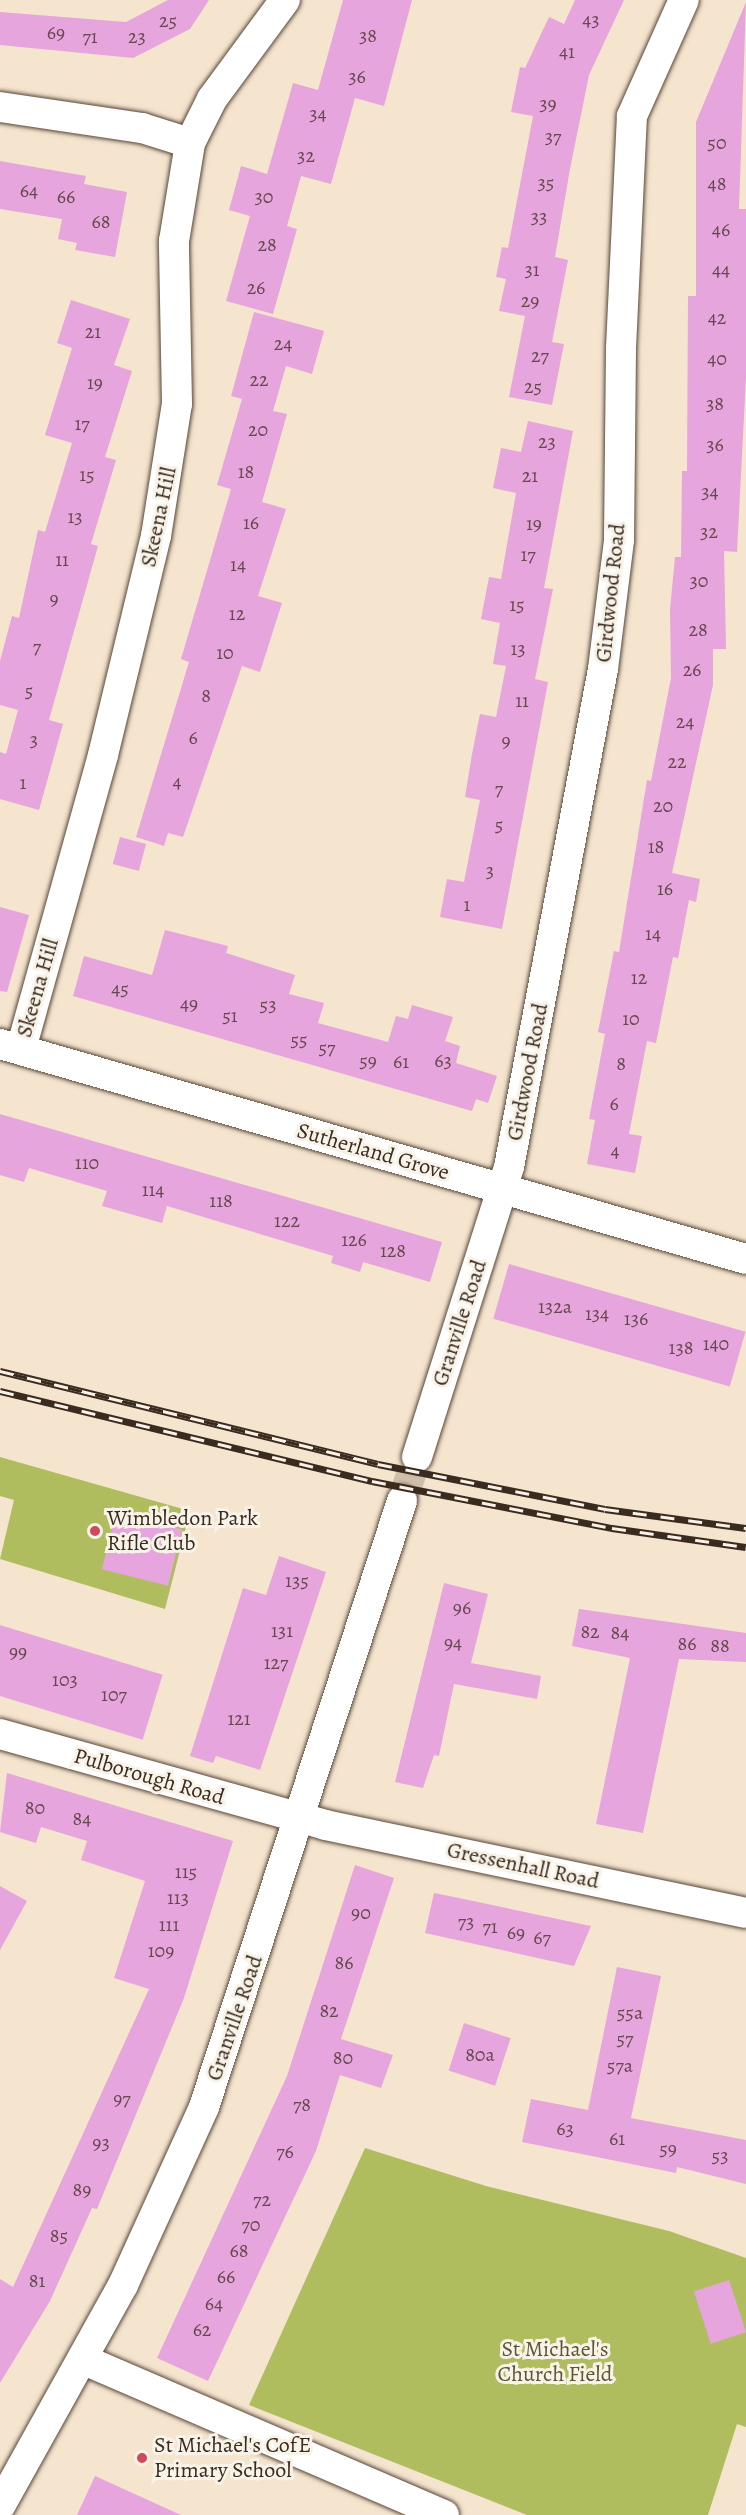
<!DOCTYPE html>
<style>
body{margin:0}
#map{position:relative;width:746px;height:2515px;overflow:hidden;background:#f5e4ce;font-family:Alegreya,serif}
div>[style]{position:absolute}
.green>*{inset:0;background:#b0bd5f}
.building>*{inset:0;background:#e7a5dd;transform-origin:0 0}
.minor-tunnel>*{height:30px;margin-top:-15px;transform-origin:0;background:repeating-linear-gradient(90deg,#d0bfab 0 30px,transparent 0 45px)}
.roads{filter:drop-shadow(0 0 2px #574638) drop-shadow(0 0 2px #574638)}
.minor>*{height:30px;margin:-15px;padding:0 15px;transform-origin:15px;border-radius:15px;background:#fff}
.rail>*{height:7px;margin-top:-3.5px;transform-origin:0;background:repeating-linear-gradient(90deg,#f7f3e8 0 14px,#3b2a1e 0 28px);box-sizing:border-box;border-block:2px solid #3b2a1e}
.dots>*{width:16px;height:16px;translate:-50% -50%;box-sizing:border-box;border:3px solid #f7f3e8;border-radius:50%}
span{translate:-50% -50%;white-space:nowrap;text-align:center;line-height:1.15;-webkit-text-stroke:6px #f7f3e8;paint-order:stroke}
.number-label{font-size:20px;color:#66494e}
.number-label span{-webkit-text-stroke-width:0}
.street-label{font-size:22px;color:#3b2a1e}
.poi-label{font-size:22px;color:#3b2a1e}
.left{translate:0 -50%;text-align:left}
.park-label{font-size:22px;color:#5e5632}
</style>
<div id="map">
<div class="green">
<div style="clip-path:polygon(0 1457px,190px 1511px,165px 1609px,0 1559px,14px 1500px,0 1496px)"></div>
<div style="clip-path:polygon(365px 2148px,486px 2186px,669px 2231px,746px 2258px,746px 2427px,737px 2424px,708px 2515px,527px 2515px,249px 2405px)"></div>
</div>
<div class="building">
<div style="clip-path:polygon(168px 0,209px 0,190px 29px,133px 58px,0 45px,0 12px,126px 22px)"></div>
<div style="clip-path:polygon(343px 0,412px 0,384px 106px,355px 98px,331px 184px,301px 176px,287px 226px,297px 229px,273px 314px,226px 301px,250px 216px,229px 210px,241px 166px,267px 174px,293px 83px,318px 90px)"></div>
<div style="clip-path:polygon(575px 0,624px 0,589px 75px,570px 169px,555px 257px,568px 260px,552px 342px,564px 344px,552px 405px,509px 397px,525px 316px,499px 311px,506px 279px,496px 277px,502px 247px,508px 248px,533px 116px,511px 112px,520px 67px,525px 68px,549px 17px,564px 24px)"></div>
<div style="clip-path:polygon(746px 2px,739px 209px,746px 209px,746px 377px,737px 552px,724px 551px,726px 649px,713px 649px,713px 685px,672px 873px,700px 879px,696px 902px,689px 900px,678px 958px,673px 957px,656px 1043px,647px 1041px,629px 1134px,642px 1136px,635px 1173px,587px 1164px,595px 1120px,589px 1119px,605px 1034px,598px 1032px,614px 951px,619px 952px,647px 780px,651px 781px,671px 678px,670px 609px,675px 557px,681px 557px,682px 471px,687px 471px,688px 296px,696px 296px,696px 122px)"></div>
<div style="clip-path:polygon(0 161px,86px 176px,84px 184px,127px 192px,115px 257px,75px 250px,77px 243px,58px 239px,62px 219px,0 209px)"></div>
<div style="clip-path:polygon(71px 300px,130px 319px,114px 365px,132px 371px,105px 457px,116px 460px,91px 544px,98px 546px,49px 720px,63px 724px,39px 810px,0 799px,0 752px,6px 754px,18px 710px,0 705px,0 661px,12px 616px,19px 618px,38px 530px,45px 532px,72px 443px,45px 435px,72px 348px,57px 343px)"></div>
<div style="clip-path:polygon(254px 312px,324px 331px,312px 374px,286px 366px,273px 411px,287px 414px,262px 502px,286px 509px,258px 596px,282px 603px,260px 672px,242px 666px,183px 837px,168px 833px,164px 846px,136px 837px,189px 662px,181px 659px,231px 489px,217px 485px,242px 399px,231px 396px)"></div>
<div style="clip-path:polygon(528px 421px,573px 431px,544px 588px,553px 589px,535px 679px,548px 682px,502px 929px,440px 917px,447px 879px,464px 882px,480px 800px,465px 797px,472px 754px,480px 714px,496px 717px,506px 666px,493px 664px,500px 623px,481px 619px,489px 577px,501px 579px,516px 493px,493px 488px,501px 448px,521px 452px)"></div>
<div style="left:120px;top:837px;width:27px;height:28px;rotate:15deg"></div>
<div style="clip-path:polygon(0 907px,29px 915px,7px 992px,0 991px)"></div>
<div style="clip-path:polygon(165px 930px,228px 946px,226px 953px,295px 975px,289px 994px,324px 1003px,318px 1023px,388px 1042px,396px 1016px,408px 1019px,412px 1005px,453px 1017px,445px 1041px,460px 1046px,456px 1063px,497px 1076px,488px 1103px,476px 1099px,472px 1111px,73px 996px,84px 956px,152px 975px)"></div>
<div style="clip-path:polygon(0 1114px,442px 1242px,430px 1282px,363px 1262px,360px 1272px,331px 1263px,333px 1256px,167px 1206px,162px 1223px,102px 1206px,107px 1191px,29px 1168px,24px 1182px,0 1175px)"></div>
<div style="left:509px;top:1264px;width:246px;height:57px;rotate:16deg"></div>
<div style="left:116px;top:1513px;width:68px;height:58px;rotate:14deg"></div>
<div style="clip-path:polygon(279px 1556px,326px 1572px,260px 1770px,216px 1756px,213px 1763px,190px 1756px,243px 1588px,266px 1595px)"></div>
<div style="clip-path:polygon(444px 1583px,488px 1594px,471px 1663px,541px 1676px,537px 1699px,454px 1684px,439px 1756px,434px 1755px,423px 1788px,395px 1782px)"></div>
<div style="clip-path:polygon(579px 1609px,746px 1633px,746px 1662px,679px 1659px,643px 1833px,596px 1824px,630px 1658px,572px 1646px)"></div>
<div style="left:0;top:1625px;width:170px;height:68px;rotate:17deg"></div>
<div style="clip-path:polygon(7px 1773px,233px 1841px,184px 1998px,97px 2209px,92px 2208px,50px 2301px,0 2383px,0 2279px,13px 2287px,149px 1989px,114px 1978px,145px 1881px,81px 1860px,87px 1841px,41px 1827px,36px 1843px,0 1832px)"></div>
<div style="clip-path:polygon(355px 1865px,394px 1878px,341px 2039px,393px 2055px,381px 2088px,340px 2075px,316px 2151px,208px 2381px,157px 2358px,287px 2076px)"></div>
<div style="clip-path:polygon(0 1886px,27px 1901px,0 1950px)"></div>
<div style="clip-path:polygon(434px 1893px,459px 1898px,591px 1926px,574px 1966px,425px 1933px)"></div>
<div style="clip-path:polygon(617px 1967px,661px 1976px,631px 2118px,746px 2140px,746px 2184px,677px 2167px,676px 2173px,522px 2142px,531px 2099px,588px 2110px)"></div>
<div style="left:464px;top:2023px;width:49px;height:50px;rotate:18deg"></div>
<div style="left:729px;top:2280px;width:55px;height:37px;rotate:72deg"></div>
<div style="clip-path:polygon(95px 2476px,181px 2515px,77px 2515px)"></div>
</div>
<div class="minor-tunnel">
<div style="left:402px;top:1501px;width:46px;rotate:-71.2deg"></div>
</div>
<div class="roads">
<div class="minor">
<div style="left:0;top:107px;width:144px;rotate:8.4deg"></div>
<div style="left:142px;top:128px;width:50px;rotate:17.4deg"></div>
<div style="left:0;top:1044px;width:776px;rotate:16.08deg"></div>
<div style="left:21px;top:1049px;width:305px;rotate:-74.4deg"></div>
<div style="left:103px;top:755px;width:225px;rotate:-76.4deg"></div>
<div style="left:156px;top:536px;width:134px;rotate:-81deg"></div>
<div style="left:177px;top:404px;width:163px;rotate:-91.1deg"></div>
<div style="left:174px;top:241px;width:99px;rotate:-80.7deg"></div>
<div style="left:190px;top:143px;width:49px;rotate:-63.4deg"></div>
<div style="left:212px;top:99px;width:123px;rotate:-53.6deg"></div>
<div style="left:417px;top:1457px;width:304px;rotate:-72.4deg"></div>
<div style="left:509px;top:1167px;width:507px;rotate:-79.31deg"></div>
<div style="left:603px;top:669px;width:130px;rotate:-82.9deg"></div>
<div style="left:619px;top:540px;width:192px;rotate:-89.4deg"></div>
<div style="left:621px;top:348px;width:232px;rotate:-87.3deg"></div>
<div style="left:632px;top:116px;width:127px;rotate:-65.9deg"></div>
<div style="left:0;top:1734px;width:337px;rotate:15.6deg"></div>
<div style="left:325px;top:1825px;width:430px;rotate:11.8deg"></div>
<div style="left:84px;top:2360px;width:392px;rotate:23.3deg"></div>
<div style="left:0;top:2506px;width:253px;rotate:-60.9deg"></div>
<div style="left:123px;top:2285px;width:196px;rotate:-65.5deg"></div>
<div style="left:204px;top:2107px;width:638px;rotate:-71.91deg"></div>
</div>
</div>
<div class="rail">
<div style="left:0;top:1371px;width:389px;rotate:13.8deg"></div>
<div style="left:378px;top:1464px;width:231px;rotate:11.2deg"></div>
<div style="left:605px;top:1509px;width:142px;rotate:7.7deg"></div>
<div style="left:0;top:1391px;width:383px;rotate:13.6deg"></div>
<div style="left:372px;top:1481px;width:245px;rotate:11.1deg"></div>
<div style="left:612px;top:1528px;width:135px;rotate:8.1deg"></div>
</div>
<div class="dots">
<div style="left:95px;top:1531px;background:#d1495b"></div>
<div style="left:142px;top:2458px;background:#d1495b"></div>
</div>
<div class="number-label">
<span style="left:591px;top:19px">43</span>
<span style="left:168px;top:20px">25</span>
<span style="left:56px;top:32px">69</span>
<span style="left:368px;top:35px">38</span>
<span style="left:90px;top:36px">71</span>
<span style="left:137px;top:36px">23</span>
<span style="left:567px;top:51px">41</span>
<span style="left:357px;top:76px">36</span>
<span style="left:548px;top:103px">39</span>
<span style="left:318px;top:113px">34</span>
<span style="left:553px;top:136px">37</span>
<span style="left:717px;top:142px">50</span>
<span style="left:306px;top:155px">32</span>
<span style="left:546px;top:182px">35</span>
<span style="left:717px;top:183px">48</span>
<span style="left:29px;top:190px">64</span>
<span style="left:66px;top:196px">66</span>
<span style="left:264px;top:196px">30</span>
<span style="left:539px;top:216px">33</span>
<span style="left:101px;top:221px">68</span>
<span style="left:721px;top:229px">46</span>
<span style="left:267px;top:244px">28</span>
<span style="left:532px;top:269px">31</span>
<span style="left:721px;top:269px">44</span>
<span style="left:256px;top:287px">26</span>
<span style="left:530px;top:300px">29</span>
<span style="left:717px;top:317px">42</span>
<span style="left:93px;top:331px">21</span>
<span style="left:283px;top:343px">24</span>
<span style="left:540px;top:355px">27</span>
<span style="left:717px;top:358px">40</span>
<span style="left:259px;top:379px">22</span>
<span style="left:95px;top:382px">19</span>
<span style="left:533px;top:386px">25</span>
<span style="left:715px;top:403px">38</span>
<span style="left:82px;top:423px">17</span>
<span style="left:258px;top:429px">20</span>
<span style="left:547px;top:441px">23</span>
<span style="left:715px;top:444px">36</span>
<span style="left:246px;top:471px">18</span>
<span style="left:87px;top:474px">15</span>
<span style="left:530px;top:475px">21</span>
<span style="left:710px;top:491px">34</span>
<span style="left:75px;top:516px">13</span>
<span style="left:251px;top:522px">16</span>
<span style="left:534px;top:523px">19</span>
<span style="left:709px;top:531px">32</span>
<span style="left:528px;top:554px">17</span>
<span style="left:62px;top:559px">11</span>
<span style="left:238px;top:564px">14</span>
<span style="left:699px;top:580px">30</span>
<span style="left:54px;top:598px">9</span>
<span style="left:517px;top:604px">15</span>
<span style="left:237px;top:613px">12</span>
<span style="left:698px;top:629px">28</span>
<span style="left:37px;top:646px">7</span>
<span style="left:518px;top:648px">13</span>
<span style="left:225px;top:652px">10</span>
<span style="left:692px;top:669px">26</span>
<span style="left:29px;top:690px">5</span>
<span style="left:206px;top:695px">8</span>
<span style="left:522px;top:700px">11</span>
<span style="left:685px;top:721px">24</span>
<span style="left:193px;top:737px">6</span>
<span style="left:34px;top:739px">3</span>
<span style="left:506px;top:740px">9</span>
<span style="left:677px;top:761px">22</span>
<span style="left:177px;top:781px">4</span>
<span style="left:23px;top:782px">1</span>
<span style="left:499px;top:788px">7</span>
<span style="left:663px;top:805px">20</span>
<span style="left:499px;top:824px">5</span>
<span style="left:656px;top:846px">18</span>
<span style="left:490px;top:870px">3</span>
<span style="left:665px;top:888px">16</span>
<span style="left:467px;top:904px">1</span>
<span style="left:653px;top:933px">14</span>
<span style="left:639px;top:977px">12</span>
<span style="left:120px;top:988px">45</span>
<span style="left:189px;top:1003px">49</span>
<span style="left:268px;top:1004px">53</span>
<span style="left:230px;top:1015px">51</span>
<span style="left:631px;top:1018px">10</span>
<span style="left:299px;top:1039px">55</span>
<span style="left:327px;top:1047px">57</span>
<span style="left:368px;top:1060px">59</span>
<span style="left:443px;top:1060px">63</span>
<span style="left:401px;top:1061px">61</span>
<span style="left:621px;top:1063px">8</span>
<span style="left:614px;top:1103px">6</span>
<span style="left:615px;top:1150px">4</span>
<span style="left:87px;top:1162px">110</span>
<span style="left:153px;top:1189px">114</span>
<span style="left:221px;top:1200px">118</span>
<span style="left:287px;top:1220px">122</span>
<span style="left:354px;top:1239px">126</span>
<span style="left:393px;top:1250px">128</span>
<span style="left:555px;top:1306px">132a</span>
<span style="left:597px;top:1313px">134</span>
<span style="left:636px;top:1318px">136</span>
<span style="left:716px;top:1343px">140</span>
<span style="left:681px;top:1347px">138</span>
<span style="left:297px;top:1580px">135</span>
<span style="left:462px;top:1607px">96</span>
<span style="left:282px;top:1630px">131</span>
<span style="left:590px;top:1631px">82</span>
<span style="left:620px;top:1632px">84</span>
<span style="left:453px;top:1642px">94</span>
<span style="left:687px;top:1643px">86</span>
<span style="left:720px;top:1645px">88</span>
<span style="left:18px;top:1651px">99</span>
<span style="left:276px;top:1662px">127</span>
<span style="left:65px;top:1679px">103</span>
<span style="left:114px;top:1694px">107</span>
<span style="left:239px;top:1718px">121</span>
<span style="left:35px;top:1807px">80</span>
<span style="left:82px;top:1818px">84</span>
<span style="left:186px;top:1871px">115</span>
<span style="left:178px;top:1897px">113</span>
<span style="left:361px;top:1912px">90</span>
<span style="left:466px;top:1921px">73</span>
<span style="left:169px;top:1924px">111</span>
<span style="left:490px;top:1926px">71</span>
<span style="left:516px;top:1932px">69</span>
<span style="left:542px;top:1937px">67</span>
<span style="left:161px;top:1950px">109</span>
<span style="left:344px;top:1962px">86</span>
<span style="left:329px;top:2010px">82</span>
<span style="left:630px;top:2012px">55a</span>
<span style="left:625px;top:2038px">57</span>
<span style="left:480px;top:2054px">80a</span>
<span style="left:343px;top:2057px">80</span>
<span style="left:620px;top:2065px">57a</span>
<span style="left:122px;top:2098px">97</span>
<span style="left:302px;top:2104px">78</span>
<span style="left:565px;top:2128px">63</span>
<span style="left:617px;top:2138px">61</span>
<span style="left:101px;top:2142px">93</span>
<span style="left:668px;top:2148px">59</span>
<span style="left:285px;top:2151px">76</span>
<span style="left:720px;top:2155px">53</span>
<span style="left:82px;top:2189px">89</span>
<span style="left:262px;top:2199px">72</span>
<span style="left:251px;top:2224px">70</span>
<span style="left:59px;top:2235px">85</span>
<span style="left:239px;top:2250px">68</span>
<span style="left:226px;top:2276px">66</span>
<span style="left:37px;top:2280px">81</span>
<span style="left:214px;top:2303px">64</span>
<span style="left:202px;top:2329px">62</span>
</div>
<div class="street-label">
<span style="left:159px;top:517px;rotate:-78deg">Skeena Hill</span>
<span style="left:611px;top:593px;rotate:-84deg">Girdwood Road</span>
<span style="left:38px;top:988px;rotate:-74deg">Skeena Hill</span>
<span style="left:528px;top:1072px;rotate:-79deg">Girdwood Road</span>
<span style="left:373px;top:1152px;rotate:16deg">Sutherland Grove</span>
<span style="left:460px;top:1323px;rotate:-72deg">Granville Road</span>
<span style="left:149px;top:1777px;rotate:16deg">Pulborough Road</span>
<span style="left:523px;top:1866px;rotate:12deg">Gressenhall Road</span>
<span style="left:235px;top:2018px;rotate:-71deg">Granville Road</span>
</div>
<div class="poi-label">
<span class="left" style="left:107px;top:1531px">Wimbledon Park<br>Rifle Club</span>
<span class="left" style="left:154px;top:2458px">St Michael's CofE<br>Primary School</span>
</div>
<div class="park-label">
<span style="left:555px;top:2362px">St Michael's<br>Church Field</span>
</div>
</div>
